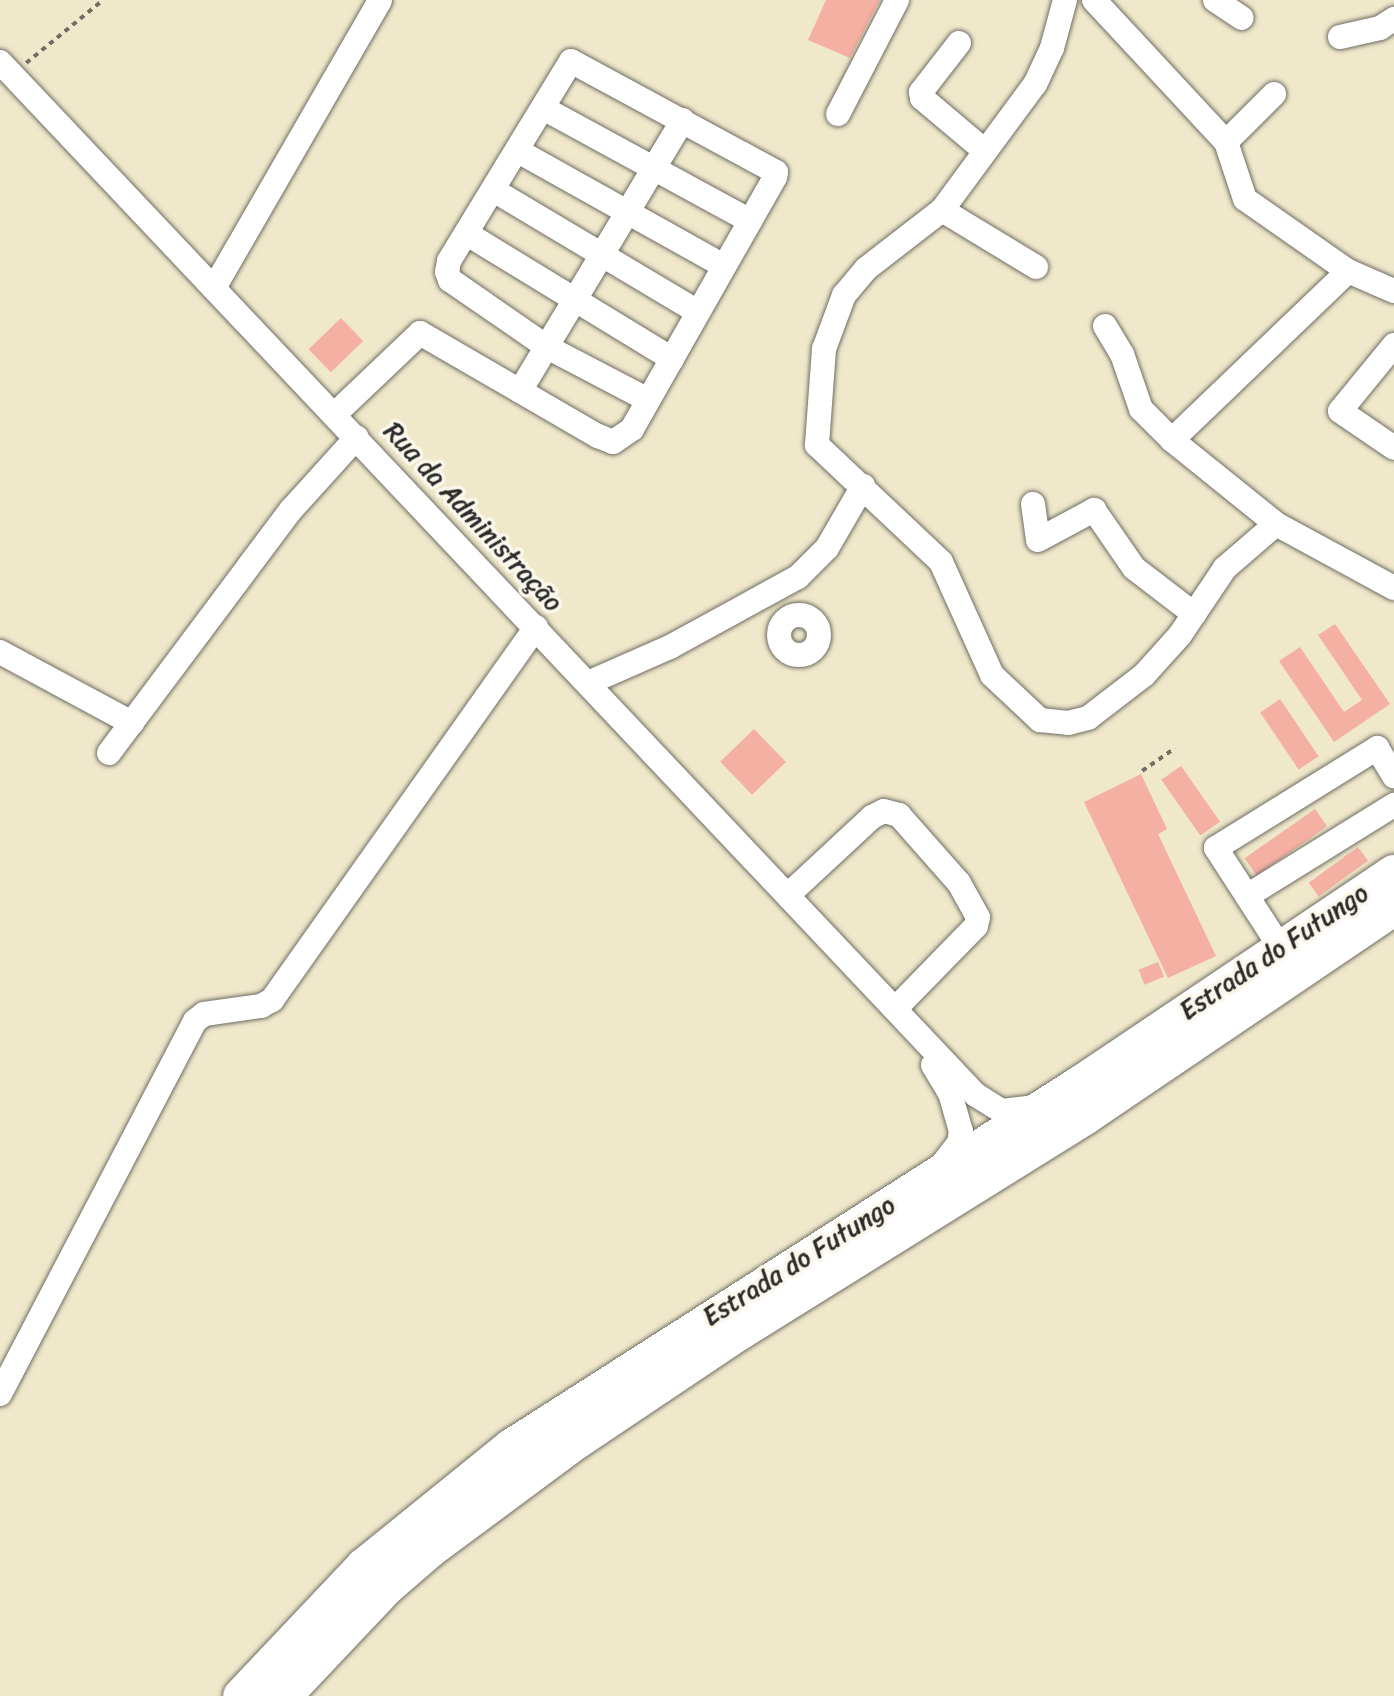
<!DOCTYPE html>
<meta charset="utf-8">
<style>
body{margin:0}
#map{position:relative;width:1394px;height:1696px;overflow:hidden;background:#efe8cb;font-family:Sriracha,sans-serif}
div>[style]{position:absolute}
.building>*{inset:0;background:#f4b0a3;transform-origin:0 0}
.path>*{height:3.5px;margin-top:-1.75px;transform-origin:0;background:repeating-linear-gradient(90deg,#706d63 0 5px,transparent 0 10px)}
.roads{filter:drop-shadow(0 0 2px #706d63) drop-shadow(0 0 2px #706d63)}
.minor>*{height:24px;margin:-12px;padding:0 12px;transform-origin:12px;border-radius:12px;background:#fff}
.minor>.ring{margin:-12px;padding:0;box-sizing:content-box;background:none;border:24px solid #fff;border-radius:50%}
.highway>*{height:37px;margin:-18.5px;padding:0 18.5px;transform-origin:18.5px;border-radius:18.5px;background:#fff}
span{translate:-50% -50%;white-space:nowrap;text-align:center;line-height:1.15;-webkit-text-stroke:7px #fbf7ec;paint-order:stroke}
.street-label{font-size:26px;color:#2b2b2b}
</style>
<div id="map">
<div class="building">
<div style="clip-path:polygon(826px 0,880px 0,850px 58px,808px 40px)"></div>
<div style="left:341px;top:318px;width:32px;height:45px;rotate:46deg"></div>
<div style="clip-path:polygon(1335px 624px,1390px 704px,1334px 742px,1279px 661px,1300px 647px,1344px 712px,1362px 700px,1318px 635px)"></div>
<div style="left:1280px;top:699px;width:69px;height:24px;rotate:56deg"></div>
<div style="left:754px;top:729px;width:46px;height:47px;rotate:46deg"></div>
<div style="left:1181px;top:766px;width:68px;height:24px;rotate:55deg"></div>
<div style="clip-path:polygon(1141px 774px,1167px 829px,1158px 834px,1216px 956px,1168px 978px,1084px 802px)"></div>
<div style="left:1315px;top:809px;width:21px;height:86px;rotate:55deg"></div>
<div style="left:1358px;top:847px;width:17px;height:61px;rotate:54deg"></div>
<div style="left:1158px;top:962px;width:16px;height:21px;rotate:68deg"></div>
</div>
<div class="path">
<div style="left:26px;top:63px;width:99px;rotate:-39.3deg"></div>
<div style="left:1142px;top:771px;width:40px;rotate:-34.9deg"></div>
</div>
<div class="roads">
<div class="minor">
<div style="left:1065px;top:0;width:50px;rotate:105.2deg"></div>
<div style="left:1052px;top:48px;width:40px;rotate:115deg"></div>
<div style="left:1035px;top:84px;width:157px;rotate:126.4deg"></div>
<div style="left:942px;top:210px;width:96px;rotate:142.2deg"></div>
<div style="left:866px;top:269px;width:34px;rotate:130deg"></div>
<div style="left:844px;top:295px;width:58px;rotate:110.3deg"></div>
<div style="left:824px;top:349px;width:96px;rotate:94.2deg"></div>
<div style="left:817px;top:445px;width:170px;rotate:43.3deg"></div>
<div style="left:941px;top:562px;width:124px;rotate:65.7deg"></div>
<div style="left:992px;top:675px;width:66px;rotate:43.2deg"></div>
<div style="left:1040px;top:720px;width:28px;rotate:6deg"></div>
<div style="left:1068px;top:723px;width:21px;rotate:-14deg"></div>
<div style="left:1088px;top:718px;width:71px;rotate:-37.5deg"></div>
<div style="left:1144px;top:675px;width:54px;rotate:-48deg"></div>
<div style="left:1180px;top:635px;width:81px;rotate:-56.1deg"></div>
<div style="left:1225px;top:568px;width:67px;rotate:-40.8deg"></div>
<div style="left:1094px;top:0;width:194px;rotate:47.1deg"></div>
<div style="left:1226px;top:142px;width:60px;rotate:71.6deg"></div>
<div style="left:1245px;top:199px;width:126px;rotate:35deg"></div>
<div style="left:1348px;top:271px;width:50px;rotate:23.5deg"></div>
<div style="left:1215px;top:0;width:32px;rotate:34deg"></div>
<div style="left:1340px;top:37px;width:41px;rotate:-12.7deg"></div>
<div style="left:1380px;top:28px;width:17px;rotate:-33deg"></div>
<div style="left:959px;top:43px;width:62px;rotate:127.8deg"></div>
<div style="left:921px;top:92px;width:6px;rotate:81deg"></div>
<div style="left:922px;top:98px;width:82px;rotate:40.1deg"></div>
<div style="left:0;top:62px;width:1421px;rotate:46.63deg"></div>
<div style="left:976px;top:1095px;width:31px;rotate:32deg"></div>
<div style="left:1002px;top:1111px;width:32px;rotate:-7deg"></div>
<div style="left:543px;top:108px;width:236px;rotate:28.6deg"></div>
<div style="left:838px;top:114px;width:128px;rotate:-62.6deg"></div>
<div style="left:1226px;top:142px;width:68px;rotate:-45deg"></div>
<div style="left:518px;top:151px;width:236px;rotate:29.2deg"></div>
<div style="left:495px;top:191px;width:236px;rotate:30.8deg"></div>
<div style="left:942px;top:210px;width:110px;rotate:31.2deg"></div>
<div style="left:469px;top:235px;width:238px;rotate:31.4deg"></div>
<div style="left:214px;top:288px;width:332px;rotate:-60deg"></div>
<div style="left:1105px;top:326px;width:33px;rotate:59deg"></div>
<div style="left:1122px;top:354px;width:58px;rotate:70.9deg"></div>
<div style="left:1141px;top:409px;width:44px;rotate:45deg"></div>
<div style="left:1172px;top:440px;width:134px;rotate:38.9deg"></div>
<div style="left:1276px;top:524px;width:134px;rotate:28.5deg"></div>
<div style="left:1394px;top:345px;width:85px;rotate:129.3deg"></div>
<div style="left:1340px;top:411px;width:65px;rotate:34.4deg"></div>
<div style="left:520px;top:391px;width:316px;rotate:-59deg"></div>
<div style="left:334px;top:415px;width:119px;rotate:-43.6deg"></div>
<div style="left:420px;top:333px;width:206px;rotate:30.1deg"></div>
<div style="left:598px;top:436px;width:16px;rotate:22deg"></div>
<div style="left:613px;top:442px;width:23px;rotate:-34deg"></div>
<div style="left:632px;top:429px;width:290px;rotate:-60.4deg"></div>
<div style="left:775px;top:177px;width:5px;rotate:-79deg"></div>
<div style="left:776px;top:172px;width:233px;rotate:-151.6deg"></div>
<div style="left:571px;top:61px;width:234px;rotate:121.4deg"></div>
<div style="left:449px;top:261px;width:11px;rotate:100deg"></div>
<div style="left:447px;top:272px;width:9px;rotate:69deg"></div>
<div style="left:450px;top:280px;width:118px;rotate:34.6deg"></div>
<div style="left:547px;top:347px;width:114px;rotate:27.7deg"></div>
<div style="left:1172px;top:440px;width:244px;rotate:-43.8deg"></div>
<div style="left:1033px;top:504px;width:36px;rotate:82deg"></div>
<div style="left:1038px;top:540px;width:64px;rotate:-28.2deg"></div>
<div style="left:1094px;top:510px;width:70px;rotate:55.4deg"></div>
<div style="left:1134px;top:568px;width:76px;rotate:37.5deg"></div>
<div class="ring" style="left:779px;top:615px;width:16px;height:16px"></div>
<div style="left:0;top:652px;width:150px;rotate:28.3deg"></div>
<div style="left:588px;top:683px;width:90px;rotate:-23.7deg"></div>
<div style="left:670px;top:647px;width:146px;rotate:-28.7deg"></div>
<div style="left:798px;top:577px;width:41px;rotate:-45deg"></div>
<div style="left:827px;top:548px;width:72px;rotate:-59.9deg"></div>
<div style="left:109px;top:753px;width:304px;rotate:-53.2deg"></div>
<div style="left:291px;top:510px;width:98px;rotate:-47.9deg"></div>
<div style="left:788px;top:895px;width:115px;rotate:-42.9deg"></div>
<div style="left:872px;top:817px;width:13px;rotate:-27deg"></div>
<div style="left:884px;top:811px;width:16px;rotate:15deg"></div>
<div style="left:899px;top:815px;width:91px;rotate:48.6deg"></div>
<div style="left:959px;top:883px;width:39px;rotate:61deg"></div>
<div style="left:978px;top:917px;width:9px;rotate:103deg"></div>
<div style="left:976px;top:926px;width:115px;rotate:134.3deg"></div>
<div style="left:1247px;top:896px;width:173px;rotate:-31.8deg"></div>
<div style="left:1280px;top:947px;width:118px;rotate:-122.9deg"></div>
<div style="left:1216px;top:848px;width:190px;rotate:-31.8deg"></div>
<div style="left:1377px;top:748px;width:33px;rotate:59deg"></div>
<div style="left:933px;top:1065px;width:33px;rotate:59deg"></div>
<div style="left:950px;top:1093px;width:40px;rotate:74deg"></div>
<div style="left:961px;top:1131px;width:12px;rotate:99deg"></div>
<div style="left:959px;top:1143px;width:29px;rotate:128deg"></div>
<div style="left:0;top:1394px;width:421px;rotate:-62.4deg"></div>
<div style="left:195px;top:1021px;width:11px;rotate:-38deg"></div>
<div style="left:204px;top:1014px;width:58px;rotate:-8deg"></div>
<div style="left:261px;top:1006px;width:13px;rotate:-29deg"></div>
<div style="left:272px;top:1000px;width:457px;rotate:-54.7deg"></div>
</div>
<div class="highway">
<div style="left:241px;top:1696px;width:179px;rotate:-46.6deg"></div>
<div style="left:364px;top:1566px;width:189px;rotate:-39deg"></div>
<div style="left:511px;top:1447px;width:676px;rotate:-32.56deg"></div>
<div style="left:1081px;top:1083px;width:377px;rotate:-33.9deg"></div>
<div style="left:282px;top:1696px;width:150px;rotate:-46.6deg"></div>
<div style="left:385px;top:1587px;width:60px;rotate:-40.9deg"></div>
<div style="left:430px;top:1548px;width:182px;rotate:-36.5deg"></div>
<div style="left:576px;top:1440px;width:196px;rotate:-33.8deg"></div>
<div style="left:739px;top:1331px;width:407px;rotate:-31.9deg"></div>
<div style="left:1084px;top:1116px;width:374px;rotate:-34.1deg"></div>
</div>
</div>
<div class="street-label">
<span style="left:473px;top:517px;rotate:47deg">Rua da Administração</span>
<span style="left:1274px;top:952px;rotate:-34deg">Estrada do Futungo</span>
<span style="left:799px;top:1261px;rotate:-32deg">Estrada do Futungo</span>
</div>
</div>
